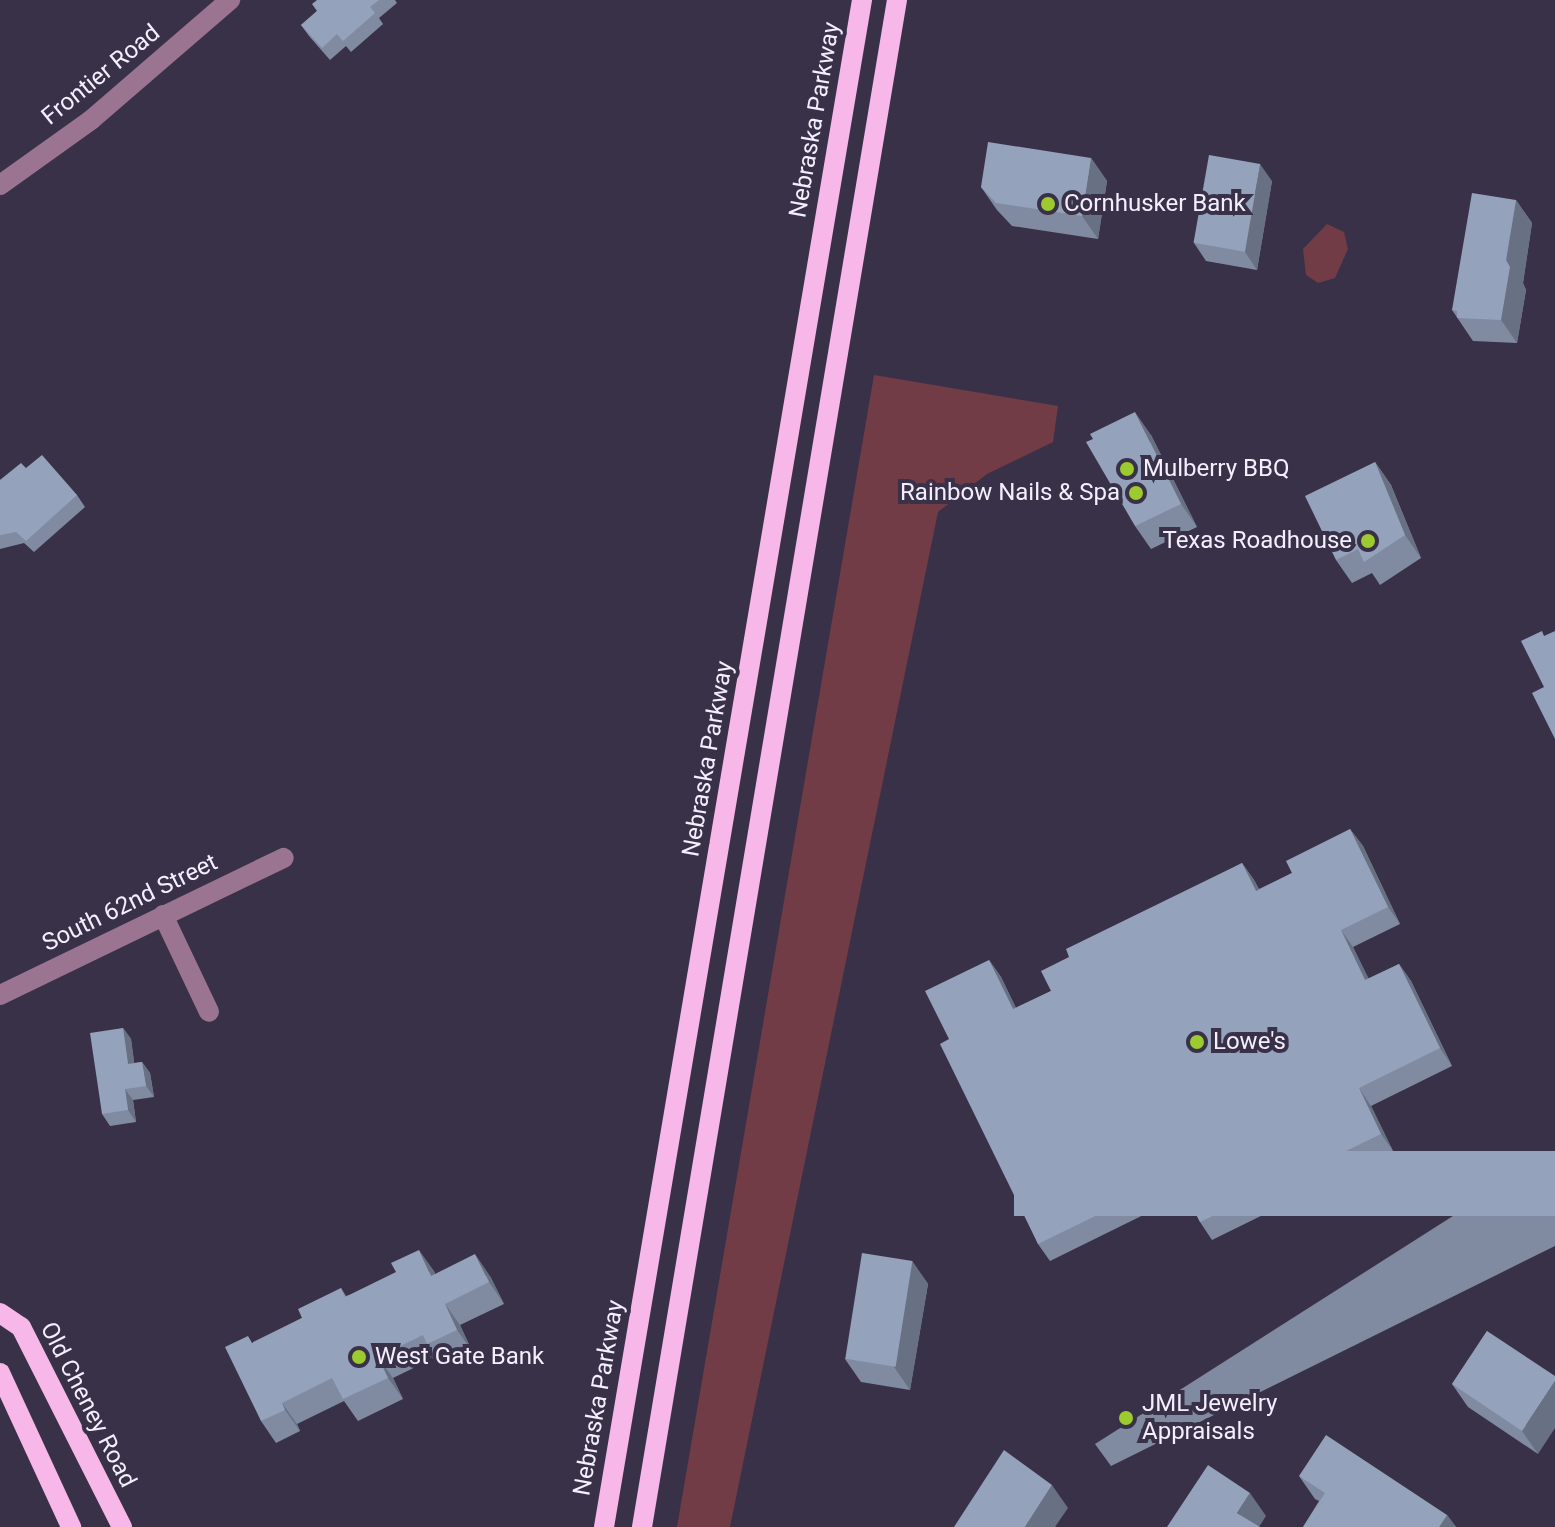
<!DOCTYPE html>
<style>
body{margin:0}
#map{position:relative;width:1555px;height:1527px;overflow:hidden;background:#393148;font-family:Roboto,sans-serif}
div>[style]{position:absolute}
.green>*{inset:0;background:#723c46}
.minor>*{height:20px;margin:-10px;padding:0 10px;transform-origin:10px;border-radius:10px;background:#9b7492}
.major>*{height:20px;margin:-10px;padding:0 10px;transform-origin:10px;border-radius:10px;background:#f7b7e9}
.wall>*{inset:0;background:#808ba2}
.shaded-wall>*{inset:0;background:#687184}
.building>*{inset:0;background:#95a2bc;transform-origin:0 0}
.dots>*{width:22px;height:22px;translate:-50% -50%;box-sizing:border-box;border:4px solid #393148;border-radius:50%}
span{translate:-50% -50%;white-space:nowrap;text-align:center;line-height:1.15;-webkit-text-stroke:8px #393148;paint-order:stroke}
.street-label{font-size:24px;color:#f3effe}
.poi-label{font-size:24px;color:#f3effe}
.left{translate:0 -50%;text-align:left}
.right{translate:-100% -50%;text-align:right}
</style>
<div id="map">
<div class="green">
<div style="clip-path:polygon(1327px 224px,1344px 232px,1348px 249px,1335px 278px,1318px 283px,1306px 275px,1303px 249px)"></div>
<div style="clip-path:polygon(874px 375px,1058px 406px,1053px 442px,987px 474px,938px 512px,730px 1527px,677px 1527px)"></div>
</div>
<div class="minor">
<div style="left:0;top:185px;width:112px;rotate:-35.5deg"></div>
<div style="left:91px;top:120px;width:184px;rotate:-40.8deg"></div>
<div style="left:163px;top:915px;width:107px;rotate:64.6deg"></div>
<div style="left:0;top:995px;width:315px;rotate:-25.8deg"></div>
</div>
<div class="major">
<div style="left:0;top:1313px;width:25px;rotate:34deg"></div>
<div style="left:21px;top:1327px;width:224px;rotate:63.2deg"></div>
<div style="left:0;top:1373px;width:170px;rotate:65.2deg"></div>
<div style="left:604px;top:1527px;width:1549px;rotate:-80.41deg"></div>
<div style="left:642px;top:1527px;width:1548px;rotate:-80.52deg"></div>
</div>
<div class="wall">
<div style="clip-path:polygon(317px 0,395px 0,397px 3px,379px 18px,383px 24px,351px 52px,346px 46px,330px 60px,309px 36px,301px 25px,317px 11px)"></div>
<div style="clip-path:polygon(1091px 158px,1107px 181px,1098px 239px,1012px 226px,997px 210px,981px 187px)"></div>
<div style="clip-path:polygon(1272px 181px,1257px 270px,1206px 261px,1194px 243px)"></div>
<div style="clip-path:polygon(1516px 200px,1532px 223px,1523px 283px,1526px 290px,1517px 343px,1473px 341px,1452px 310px)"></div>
<div style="clip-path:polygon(1151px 435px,1197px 527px,1151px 549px,1135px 526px)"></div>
<div style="clip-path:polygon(1375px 462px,1391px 485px,1421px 558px,1380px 585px,1372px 573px,1352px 583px,1336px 560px)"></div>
<div style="clip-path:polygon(26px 468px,77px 495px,85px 507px,34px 552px,24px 543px,0 549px,0 480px)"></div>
<div style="clip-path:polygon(1350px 829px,1363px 846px,1400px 924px,1353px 947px,1368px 979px,1399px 964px,1411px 981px,1452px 1066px,1371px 1106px,1393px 1151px,1212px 1240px,1200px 1222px,1186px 1194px,1050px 1261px,1038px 1244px,949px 1039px,989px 960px,1001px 977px,1016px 1008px,1051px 991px,1069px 957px,1242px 863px,1254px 880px,1259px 889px,1292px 873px)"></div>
<div style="clip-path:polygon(123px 1028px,131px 1039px,134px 1063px,142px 1062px,150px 1073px,154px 1097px,133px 1100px,136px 1122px,110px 1126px,102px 1114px)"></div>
<div style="clip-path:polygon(1555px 1151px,1555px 1246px,1111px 1466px,1095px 1444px)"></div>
<div style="clip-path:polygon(912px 1261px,928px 1284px,910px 1390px,861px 1382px,845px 1359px)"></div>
<div style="clip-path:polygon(434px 1271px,435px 1274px,490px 1276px,504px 1304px,460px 1325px,472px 1351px,443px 1366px,436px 1357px,393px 1378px,403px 1399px,358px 1421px,344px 1401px,297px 1424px,300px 1431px,276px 1443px,261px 1421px,253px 1342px,302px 1318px,341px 1288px,346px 1296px)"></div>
<div style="clip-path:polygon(1487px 1331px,1538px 1454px,1468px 1407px,1452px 1384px)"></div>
<div style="clip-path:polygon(1299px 1476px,1447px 1515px,1456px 1527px,1303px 1527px,1319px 1501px,1315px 1499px)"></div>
</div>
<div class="shaded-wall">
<div style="clip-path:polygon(1091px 158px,1107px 181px,1098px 239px,1082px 216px)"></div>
<div style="clip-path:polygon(1260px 164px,1272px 181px,1257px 270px,1245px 252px)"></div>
<div style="clip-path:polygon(1516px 200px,1532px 223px,1523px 283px,1526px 290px,1517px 343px,1501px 320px,1506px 260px)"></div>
<div style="clip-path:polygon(1135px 412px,1151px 435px,1197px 527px,1181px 504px)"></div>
<div style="clip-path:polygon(1375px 462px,1391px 485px,1421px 558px,1405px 535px)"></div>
<div style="clip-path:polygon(1350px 829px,1363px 846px,1400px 924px,1388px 907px)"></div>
<div style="clip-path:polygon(1242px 863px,1254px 880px,1268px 908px,1256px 891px)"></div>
<div style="clip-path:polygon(1341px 930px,1353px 947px,1378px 997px,1365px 980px)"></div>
<div style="clip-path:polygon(989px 960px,1001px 977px,1025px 1027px,1013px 1009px)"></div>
<div style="clip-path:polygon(1399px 964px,1411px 981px,1452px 1066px,1440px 1048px)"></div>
<div style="clip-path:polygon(123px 1028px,131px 1039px,136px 1075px,128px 1064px)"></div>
<div style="clip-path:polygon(142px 1062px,150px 1073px,154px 1097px,146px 1086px)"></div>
<div style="clip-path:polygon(1359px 1088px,1371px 1106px,1393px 1151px,1381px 1134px)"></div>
<div style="clip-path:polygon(125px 1089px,133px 1100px,136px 1122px,128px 1110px)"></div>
<div style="clip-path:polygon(419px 1250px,434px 1271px,446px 1298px,431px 1276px)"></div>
<div style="clip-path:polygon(475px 1254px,490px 1276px,504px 1304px,489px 1282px)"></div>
<div style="clip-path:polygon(912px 1261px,928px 1284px,910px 1390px,894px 1367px)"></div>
<div style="clip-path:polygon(445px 1304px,460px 1325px,472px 1351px,457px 1330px)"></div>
<div style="clip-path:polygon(378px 1357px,393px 1378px,403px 1399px,388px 1378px)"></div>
<div style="clip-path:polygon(1555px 1381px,1555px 1428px,1538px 1454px,1522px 1431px)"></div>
<div style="clip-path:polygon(282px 1403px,297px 1424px,300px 1431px,285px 1410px)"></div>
<div style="clip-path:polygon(1052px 1485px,1068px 1508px,1055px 1527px,1025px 1527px)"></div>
<div style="clip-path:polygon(1250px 1493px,1266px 1516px,1259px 1527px,1237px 1513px)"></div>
<div style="clip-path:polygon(1447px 1515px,1456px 1527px,1439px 1527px)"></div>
</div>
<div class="building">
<div style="clip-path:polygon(317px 0,379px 0,370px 7px,375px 13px,343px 41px,337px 34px,322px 48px,301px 25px,317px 11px,312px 4px)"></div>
<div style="clip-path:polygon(988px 142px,1091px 158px,1082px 216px,996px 203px,981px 187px)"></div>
<div style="left:1209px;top:155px;width:52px;height:89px;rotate:10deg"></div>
<div style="clip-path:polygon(1472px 193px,1516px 200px,1506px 260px,1510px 267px,1501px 320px,1457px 318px,1457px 311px,1452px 310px)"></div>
<div style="clip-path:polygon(1135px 412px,1181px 504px,1135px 526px,1086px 442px,1093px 439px,1090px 434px)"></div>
<div style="clip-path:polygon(42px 455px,77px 495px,26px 541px,16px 532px,0 535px,0 480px,21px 463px,26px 468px)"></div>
<div style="clip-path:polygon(1375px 462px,1405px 535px,1364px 562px,1358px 549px,1336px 560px,1305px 496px)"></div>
<div style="clip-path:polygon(1542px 631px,1544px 636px,1555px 631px,1555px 739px,1532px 693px,1544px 687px,1521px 641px)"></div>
<div style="clip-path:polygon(1350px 829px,1388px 907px,1341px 930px,1365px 980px,1399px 964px,1440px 1048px,1359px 1088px,1381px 1134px,1200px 1222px,1177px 1176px,1038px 1244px,940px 1044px,949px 1039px,925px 991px,989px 960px,1013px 1009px,1051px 991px,1041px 971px,1069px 957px,1066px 949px,1242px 863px,1256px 891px,1292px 873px,1286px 861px)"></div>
<div style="clip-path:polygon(123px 1028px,128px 1064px,142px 1062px,146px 1086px,125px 1089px,128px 1110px,102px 1114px,90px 1033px)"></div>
<div style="left:1555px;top:1151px;width:65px;height:541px;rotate:90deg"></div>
<div style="clip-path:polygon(419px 1250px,431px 1276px,475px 1254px,489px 1282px,445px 1304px,457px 1330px,427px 1344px,423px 1335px,378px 1357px,388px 1378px,343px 1399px,332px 1378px,282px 1403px,285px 1410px,261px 1421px,225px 1347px,248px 1336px,252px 1343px,302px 1318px,298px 1309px,341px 1288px,345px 1297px,396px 1272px,391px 1263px)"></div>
<div style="left:862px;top:1253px;width:51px;height:107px;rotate:9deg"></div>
<div style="clip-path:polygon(1487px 1331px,1555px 1376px,1555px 1381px,1522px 1431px,1452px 1384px)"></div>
<div style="clip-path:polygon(1326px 1435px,1447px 1515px,1439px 1527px,1303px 1527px,1325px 1493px,1299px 1476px)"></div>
<div style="clip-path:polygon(1004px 1450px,1052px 1485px,1025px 1527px,954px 1527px)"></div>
<div style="clip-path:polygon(1208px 1465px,1250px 1493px,1237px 1513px,1260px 1527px,1167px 1527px)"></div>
</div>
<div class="dots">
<div style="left:1048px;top:204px;background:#9dca2f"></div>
<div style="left:1127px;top:469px;background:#9dca2f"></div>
<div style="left:1136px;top:493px;background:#9dca2f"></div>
<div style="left:1368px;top:541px;background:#9dca2f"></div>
<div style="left:1197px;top:1042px;background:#9dca2f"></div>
<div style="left:359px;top:1357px;background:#9dca2f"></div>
<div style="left:1126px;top:1418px;background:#9dca2f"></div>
</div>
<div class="street-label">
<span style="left:101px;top:75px;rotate:-39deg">Frontier Road</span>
<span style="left:815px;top:120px;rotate:-80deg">Nebraska Parkway</span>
<span style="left:708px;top:759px;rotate:-80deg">Nebraska Parkway</span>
<span style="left:130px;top:903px;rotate:-26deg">South 62nd Street</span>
<span style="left:599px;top:1398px;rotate:-80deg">Nebraska Parkway</span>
<span style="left:88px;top:1405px;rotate:63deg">Old Cheney Road</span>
</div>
<div class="poi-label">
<span class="left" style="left:1064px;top:204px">Cornhusker Bank</span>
<span class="left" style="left:1143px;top:469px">Mulberry BBQ</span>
<span class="right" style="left:1120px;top:493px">Rainbow Nails &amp; Spa</span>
<span class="right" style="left:1352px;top:541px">Texas Roadhouse</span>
<span class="left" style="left:1213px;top:1042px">Lowe's</span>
<span class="left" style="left:375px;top:1357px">West Gate Bank</span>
<span class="left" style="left:1142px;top:1418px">JML Jewelry<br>Appraisals</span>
</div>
</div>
